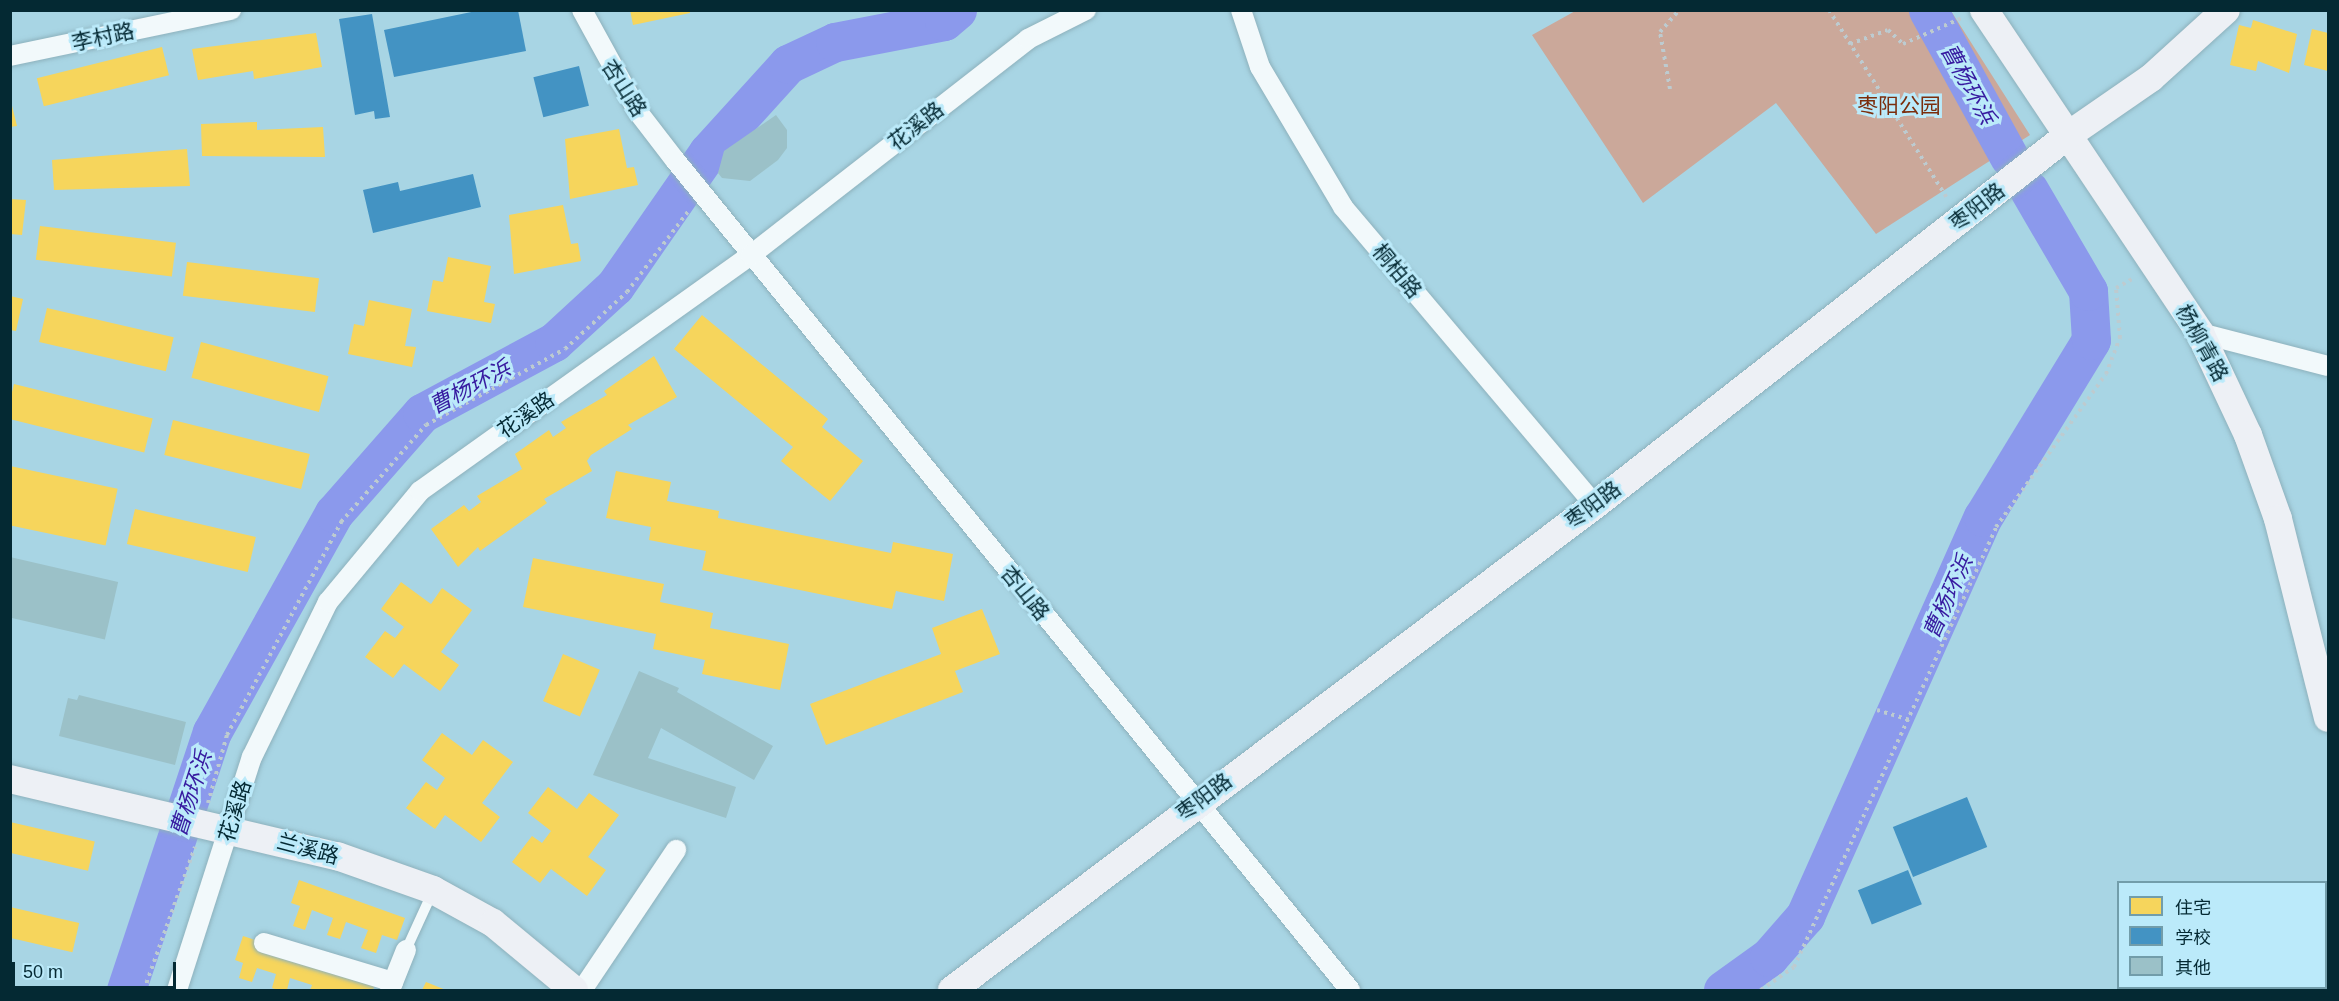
<!DOCTYPE html>
<meta charset="utf-8">
<style>
body{margin:0}
#map{position:relative;width:2339px;height:1001px;overflow:hidden;background:#a8d5e4;font-family:Arial,"Noto Sans SC",sans-serif}
div>[style]{position:absolute}
.green>*{inset:0;background:#cba89a}
.homes>*{inset:0;background:#f6d55c;transform-origin:0 0}
.schools>*{inset:0;background:#4393c3;transform-origin:0 0}
.river>*{height:39px;margin:-19.5px;padding:0 19.5px;transform-origin:19.5px;border-radius:19.5px;background:#8b99ec}
.building>*{inset:0;background:#9bc1c8;transform-origin:0 0}
.path>*{height:4px;margin-top:-2px;transform-origin:0;background:repeating-linear-gradient(90deg,#bdcbd0 0 3px,transparent 0 7.5px)}
.roads{filter:drop-shadow(0 0 2px #8db1bc) drop-shadow(0 0 2px #8db1bc)}
.lane>*{height:10px;margin:-5px;padding:0 5px;transform-origin:5px;border-radius:5px;background:#f2f9fb}
.street>*{height:20px;margin:-10px;padding:0 10px;transform-origin:10px;border-radius:10px;background:#f2f9fb}
.secondary>*{height:28px;margin:-14px;padding:0 14px;transform-origin:14px;border-radius:14px;background:#edf0f5}
span{translate:-50% -50%;white-space:nowrap;text-align:center;line-height:1.15;-webkit-text-stroke:6px #bbeafa;paint-order:stroke}
.street-label{font-size:21px;color:#042933}
.park-label{font-size:21px;color:#7b2d0c}
.water-label{font-size:22px;color:#371ba0;font-style:italic}
.frame{position:absolute;inset:0;border:12px solid #042933;pointer-events:none}
.legend{position:absolute;left:2117px;top:881px;width:210px;height:108px;box-sizing:border-box;background:#bbeafa;border:2px solid #729daa;margin:0;padding:8px 10px;list-style:none;font-size:18px;color:#042933}
.legend li{display:flex;align-items:center;gap:12px;height:30px}
.legend b{width:30px;border:2px solid #729daa}
.scale{position:absolute;left:12px;top:962px;width:164px;height:27px;box-sizing:border-box;border:3px solid #042933;border-top:0;padding-left:8px;font-size:18px;line-height:21px;white-space:nowrap;color:#042933;-webkit-text-stroke:4px #bbeafa;paint-order:stroke}
</style>
<div id="map">
<div class="green">
<div style="clip-path:polygon(1577px 10px,1951px 11px,2030px 135px,1876px 234px,1776px 103px,1643px 203px,1532px 35px)"></div>
</div>
<div class="homes">
<div style="clip-path:polygon(630px 10px,689px 10px,690px 13px,633px 25px)"></div>
<div style="clip-path:polygon(2253px 20px,2297px 34px,2289px 73px,2258px 61px,2256px 71px,2230px 65px,2239px 25px,2251px 28px)"></div>
<div style="clip-path:polygon(2312px 29px,2328px 33px,2328px 71px,2304px 65px)"></div>
<div style="clip-path:polygon(316px 33px,322px 67px,254px 79px,253px 71px,198px 80px,192px 49px)"></div>
<div style="left:162px;top:47px;width:29px;height:129px;rotate:76deg"></div>
<div style="clip-path:polygon(11px 102px,17px 126px,10px 127px,10px 103px)"></div>
<div style="clip-path:polygon(257px 122px,257px 130px,323px 127px,325px 157px,202px 156px,201px 124px)"></div>
<div style="clip-path:polygon(619px 129px,627px 168px,634px 167px,638px 185px,570px 199px,565px 139px)"></div>
<div style="clip-path:polygon(187px 149px,190px 186px,54px 190px,52px 160px)"></div>
<div style="clip-path:polygon(10px 199px,26px 200px,22px 235px,10px 234px)"></div>
<div style="clip-path:polygon(563px 205px,571px 244px,578px 243px,581px 261px,514px 274px,509px 215px)"></div>
<div style="left:40px;top:226px;width:137px;height:34px;rotate:7deg"></div>
<div style="clip-path:polygon(448px 257px,491px 266px,484px 302px,495px 304px,491px 323px,427px 311px,433px 280px,443px 282px)"></div>
<div style="left:187px;top:262px;width:133px;height:34px;rotate:7deg"></div>
<div style="clip-path:polygon(10px 296px,23px 299px,16px 331px,10px 330px)"></div>
<div style="clip-path:polygon(369px 300px,412px 309px,405px 346px,416px 347px,412px 367px,348px 354px,354px 324px,364px 326px)"></div>
<div style="left:47px;top:308px;width:130px;height:35px;rotate:13deg"></div>
<div style="clip-path:polygon(702px 315px,828px 419px,822px 427px,863px 461px,830px 501px,781px 461px,793px 447px,674px 349px)"></div>
<div style="left:201px;top:342px;width:132px;height:37px;rotate:15deg"></div>
<div style="clip-path:polygon(654px 356px,677px 397px,628px 425px,632px 429px,591px 455px,587px 461px,592px 471px,544px 499px,547px 503px,480px 551px,478px 547px,458px 567px,431px 529px,464px 505px,469px 511px,481px 502px,477px 496px,522px 469px,515px 454px,549px 430px,553px 437px,566px 428px,561px 422px,607px 395px,604px 391px)"></div>
<div style="left:14px;top:384px;width:143px;height:35px;rotate:14deg"></div>
<div style="left:173px;top:420px;width:141px;height:36px;rotate:14deg"></div>
<div style="left:10px;top:466px;width:110px;height:58px;rotate:12deg"></div>
<div style="clip-path:polygon(616px 471px,671px 482px,667px 501px,719px 511px,718px 518px,891px 553px,893px 542px,953px 554px,944px 601px,896px 591px,892px 609px,702px 570px,706px 551px,649px 540px,651px 527px,606px 518px)"></div>
<div style="left:135px;top:509px;width:124px;height:36px;rotate:13deg"></div>
<div style="clip-path:polygon(533px 558px,664px 584px,660px 602px,713px 613px,710px 628px,789px 644px,780px 690px,702px 674px,705px 660px,653px 649px,656px 634px,523px 607px)"></div>
<div style="clip-path:polygon(401px 582px,431px 604px,442px 588px,472px 610px,441px 652px,459px 665px,440px 691px,404px 664px,393px 678px,365px 657px,385px 631px,395px 638px,404px 627px,381px 609px)"></div>
<div style="clip-path:polygon(982px 609px,1000px 654px,955px 671px,963px 692px,826px 745px,810px 704px,941px 654px,932px 628px)"></div>
<div style="left:563px;top:654px;width:40px;height:51px;rotate:23deg"></div>
<div style="clip-path:polygon(442px 733px,472px 755px,483px 740px,513px 762px,482px 803px,500px 817px,481px 842px,445px 815px,435px 829px,406px 808px,426px 782px,437px 790px,445px 778px,422px 760px)"></div>
<div style="clip-path:polygon(548px 787px,577px 809px,589px 793px,619px 815px,588px 857px,606px 870px,587px 896px,551px 869px,540px 883px,512px 862px,532px 836px,542px 843px,551px 831px,528px 813px)"></div>
<div style="left:10px;top:822px;width:87px;height:30px;rotate:13deg"></div>
<div style="clip-path:polygon(299px 880px,405px 918px,397px 940px,382px 935px,376px 953px,361px 948px,368px 930px,346px 922px,340px 939px,327px 935px,333px 918px,312px 910px,305px 930px,293px 926px,300px 906px,291px 903px)"></div>
<div style="left:10px;top:907px;width:71px;height:30px;rotate:13deg"></div>
<div style="clip-path:polygon(243px 936px,377px 980px,373px 990px,310px 990px,312px 985px,290px 978px,287px 990px,278px 990px,272px 988px,276px 974px,257px 968px,252px 982px,239px 978px,243px 963px,235px 960px)"></div>
<div style="clip-path:polygon(426px 982px,446px 990px,422px 990px)"></div>
</div>
<div class="schools">
<div style="clip-path:polygon(481px 10px,518px 10px,526px 51px,394px 77px,384px 30px)"></div>
<div style="clip-path:polygon(372px 14px,390px 117px,375px 119px,374px 111px,355px 115px,339px 19px)"></div>
<div style="left:579px;top:66px;width:41px;height:47px;rotate:76deg"></div>
<div style="clip-path:polygon(473px 174px,481px 207px,373px 233px,363px 190px,398px 182px,400px 191px)"></div>
<div style="left:1967px;top:797px;width:54px;height:80px;rotate:68deg"></div>
<div style="left:1908px;top:870px;width:37px;height:54px;rotate:68deg"></div>
</div>
<div class="river">
<div style="left:1928px;top:10px;width:168px;rotate:61.1deg"></div>
<div style="left:126px;top:990px;width:272px;rotate:-71.6deg"></div>
<div style="left:212px;top:732px;width:251px;rotate:-60.9deg"></div>
<div style="left:334px;top:513px;width:133px;rotate:-48.7deg"></div>
<div style="left:422px;top:413px;width:150px;rotate:-28.3deg"></div>
<div style="left:554px;top:342px;width:83px;rotate:-42.6deg"></div>
<div style="left:615px;top:286px;width:163px;rotate:-55.2deg"></div>
<div style="left:708px;top:152px;width:119px;rotate:-47.7deg"></div>
<div style="left:788px;top:64px;width:52px;rotate:-25.1deg"></div>
<div style="left:835px;top:42px;width:111px;rotate:-10.9deg"></div>
<div style="left:944px;top:21px;width:17px;rotate:-40deg"></div>
<div style="left:1723px;top:990px;width:57px;rotate:-35.7deg"></div>
<div style="left:1769px;top:957px;width:55px;rotate:-48.7deg"></div>
<div style="left:1805px;top:916px;width:437px;rotate:-66deg"></div>
<div style="left:1983px;top:517px;width:207px;rotate:-58.6deg"></div>
<div style="left:2091px;top:340px;width:49px;rotate:-93.5deg"></div>
<div style="left:2088px;top:291px;width:117px;rotate:-120.3deg"></div>
</div>
<div class="building">
<div style="clip-path:polygon(776px 115px,787px 130px,787px 148px,778px 160px,750px 181px,722px 178px,718px 173px,724px 151px)"></div>
<div style="left:10px;top:557px;width:111px;height:59px;rotate:13deg"></div>
<div style="clip-path:polygon(639px 671px,679px 688px,677px 692px,773px 746px,754px 780px,661px 728px,648px 758px,736px 787px,726px 818px,593px 775px)"></div>
<div style="clip-path:polygon(79px 695px,186px 722px,175px 765px,59px 736px,68px 698px,77px 700px)"></div>
</div>
<div class="path">
<div style="left:1829px;top:10px;width:222px;rotate:57.9deg"></div>
<div style="left:1850px;top:44px;width:40px;rotate:-20.2deg"></div>
<div style="left:1888px;top:30px;width:21px;rotate:43deg"></div>
<div style="left:1903px;top:44px;width:64px;rotate:-23.8deg"></div>
<div style="left:1670px;top:89px;width:58px;rotate:-100deg"></div>
<div style="left:1660px;top:32px;width:29px;rotate:-49deg"></div>
<div style="left:1877px;top:710px;width:34px;rotate:17deg"></div>
<div style="left:208px;top:803px;width:71px;rotate:-74.4deg"></div>
<div style="left:227px;top:735px;width:242px;rotate:-61.8deg"></div>
<div style="left:341px;top:522px;width:129px;rotate:-48.8deg"></div>
<div style="left:426px;top:425px;width:158px;rotate:-28.7deg"></div>
<div style="left:565px;top:349px;width:84px;rotate:-42.6deg"></div>
<div style="left:627px;top:292px;width:104px;rotate:-52.8deg"></div>
<div style="left:144px;top:990px;width:152px;rotate:-70.4deg"></div>
<div style="left:1761px;top:990px;width:40px;rotate:-34.9deg"></div>
<div style="left:1794px;top:967px;width:484px;rotate:-65.3deg"></div>
<div style="left:1996px;top:527px;width:188px;rotate:-54.3deg"></div>
<div style="left:2106px;top:374px;width:39px;rotate:-69deg"></div>
<div style="left:2120px;top:338px;width:50px;rotate:-94.6deg"></div>
<div style="left:2116px;top:288px;width:21px;rotate:-29deg"></div>
</div>
<div class="roads">
<div class="lane">
<div style="left:406px;top:950px;width:65px;rotate:-65.4deg"></div>
</div>
<div class="street">
<div style="left:582px;top:10px;width:116px;rotate:61.2deg"></div>
<div style="left:638px;top:112px;width:61px;rotate:52.4deg"></div>
<div style="left:675px;top:160px;width:1070px;rotate:50.88deg"></div>
<div style="left:1241px;top:10px;width:60px;rotate:71.6deg"></div>
<div style="left:1260px;top:67px;width:163px;rotate:59.3deg"></div>
<div style="left:1343px;top:207px;width:390px;rotate:49.8deg"></div>
<div style="left:10px;top:56px;width:226px;rotate:-11.8deg"></div>
<div style="left:2200px;top:333px;width:132px;rotate:14.5deg"></div>
<div style="left:264px;top:943px;width:135px;rotate:16.8deg"></div>
<div style="left:177px;top:990px;width:245px;rotate:-72.2deg"></div>
<div style="left:252px;top:757px;width:173px;rotate:-63.9deg"></div>
<div style="left:328px;top:602px;width:144px;rotate:-50.3deg"></div>
<div style="left:420px;top:491px;width:407px;rotate:-35.5deg"></div>
<div style="left:751px;top:255px;width:351px;rotate:-37.9deg"></div>
<div style="left:1028px;top:39px;width:65px;rotate:-26.6deg"></div>
<div style="left:390px;top:990px;width:43px;rotate:-68.2deg"></div>
<div style="left:582px;top:990px;width:169px;rotate:-56.1deg"></div>
<div style="left:2318px;top:990px;width:10px;rotate:-17deg"></div>
</div>
<div class="secondary">
<div style="left:1984px;top:10px;width:389px;rotate:56.2deg"></div>
<div style="left:2200px;top:333px;width:113px;rotate:64.8deg"></div>
<div style="left:2248px;top:435px;width:89px;rotate:70.3deg"></div>
<div style="left:2278px;top:519px;width:205px;rotate:75.9deg"></div>
<div style="left:10px;top:779px;width:336px;rotate:13.3deg"></div>
<div style="left:337px;top:856px;width:102px;rotate:19.5deg"></div>
<div style="left:433px;top:890px;width:68px;rotate:28.8deg"></div>
<div style="left:493px;top:923px;width:105px;rotate:39.6deg"></div>
<div style="left:952px;top:990px;width:805px;rotate:-37.03deg"></div>
<div style="left:1595px;top:505px;width:599px;rotate:-38.02deg"></div>
<div style="left:2067px;top:136px;width:102px;rotate:-34.6deg"></div>
<div style="left:2151px;top:78px;width:101px;rotate:-42.2deg"></div>
</div>
</div>
<div class="street-label">
<span style="left:103px;top:37px;rotate:-12deg">李村路</span>
<span style="left:624px;top:88px;rotate:57deg">杏山路</span>
<span style="left:916px;top:126px;rotate:-38deg">花溪路</span>
<span style="left:1977px;top:207px;rotate:-38deg">枣阳路</span>
<span style="left:1397px;top:271px;rotate:50deg">桐柏路</span>
<span style="left:2202px;top:343px;rotate:61deg">杨柳青路</span>
<span style="left:526px;top:415px;rotate:-35deg">花溪路</span>
<span style="left:1593px;top:505px;rotate:-37deg">枣阳路</span>
<span style="left:1025px;top:593px;rotate:51deg">杏山路</span>
<span style="left:1204px;top:797px;rotate:-37deg">枣阳路</span>
<span style="left:235px;top:811px;rotate:-73deg">花溪路</span>
<span style="left:308px;top:849px;rotate:15deg">兰溪路</span>
</div>
<div class="park-label">
<span style="left:1899px;top:106px">枣阳公园</span>
</div>
<div class="water-label">
<span style="left:1968px;top:84px;rotate:61deg">曹杨环浜</span>
<span style="left:470px;top:387px;rotate:-28deg">曹杨环浜</span>
<span style="left:1948px;top:597px;rotate:-66deg">曹杨环浜</span>
<span style="left:191px;top:794px;rotate:-72deg">曹杨环浜</span>
</div>
<div class="frame"></div>
<ul class="legend">
<li><b style="height:16px;background:#f6d55c"></b>住宅</li>
<li><b style="height:16px;background:#4393c3"></b>学校</li>
<li><b style="height:16px;background:#9bc1c8"></b>其他</li>
</ul>
<div class="scale">50 m</div>
</div>
